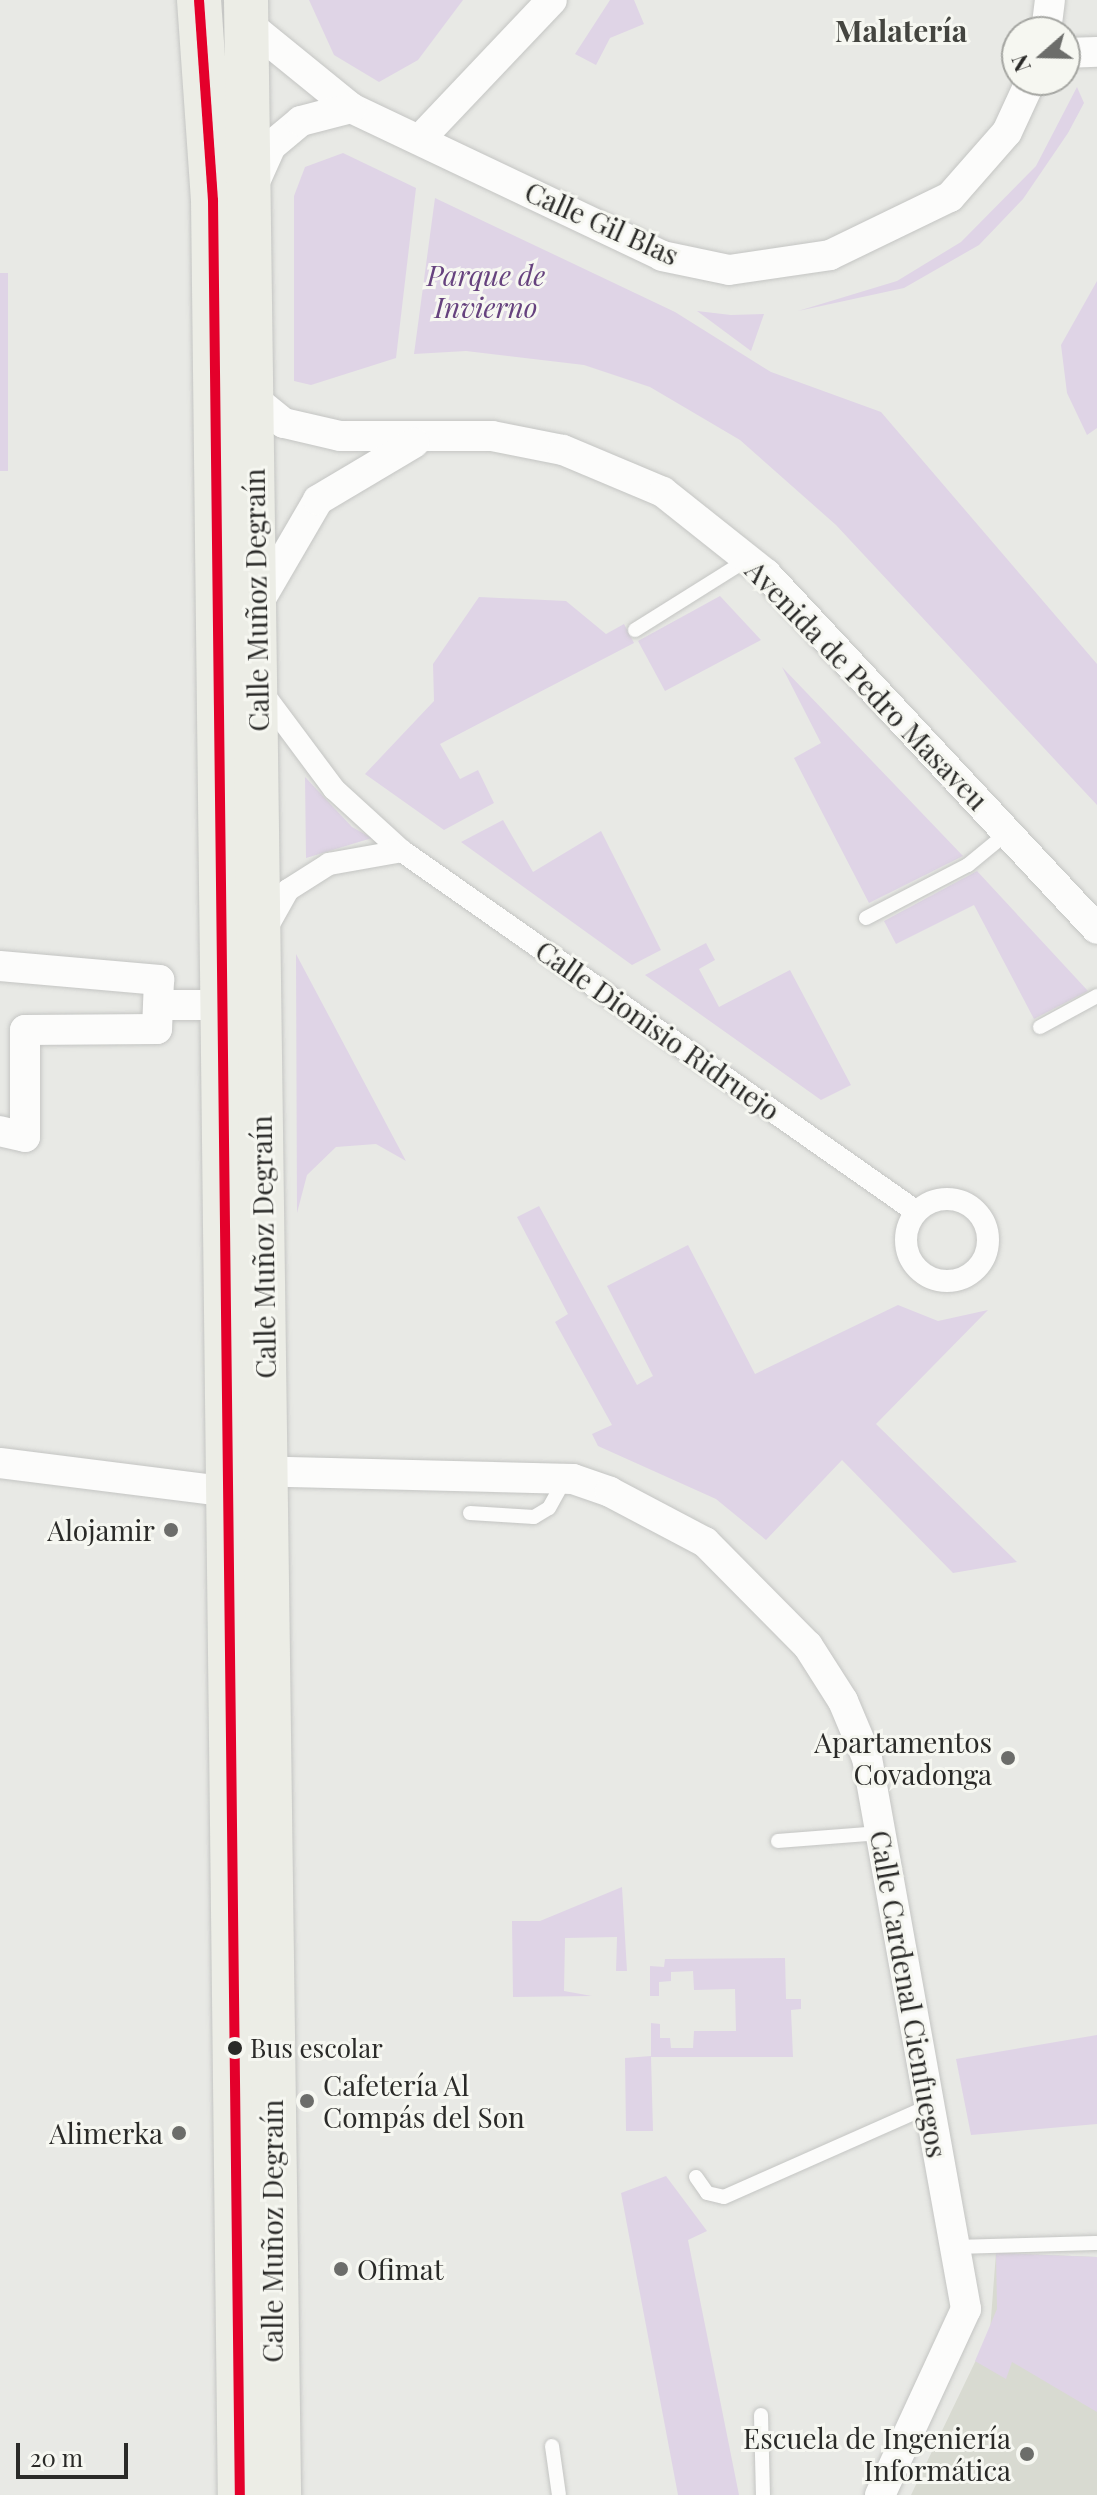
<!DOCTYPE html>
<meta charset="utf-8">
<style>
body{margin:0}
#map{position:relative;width:1097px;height:2495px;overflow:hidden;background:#e8e9e5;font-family:"Playfair Display",serif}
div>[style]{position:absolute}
.built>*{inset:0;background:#d8dad1}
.green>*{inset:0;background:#dfd4e6;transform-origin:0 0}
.roads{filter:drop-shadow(0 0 2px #c4c5c3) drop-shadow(0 0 2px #c4c5c3)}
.service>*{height:14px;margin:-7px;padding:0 7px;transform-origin:7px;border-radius:7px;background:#fcfcfb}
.pedestrian>*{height:22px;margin:-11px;padding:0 11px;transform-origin:11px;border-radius:11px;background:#fcfcfb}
.pedestrian>.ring{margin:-11px;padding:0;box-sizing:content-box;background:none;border:22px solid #fcfcfb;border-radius:50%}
.minor>*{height:30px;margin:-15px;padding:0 15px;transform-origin:15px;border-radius:15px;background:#fcfcfb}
.trunk>*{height:44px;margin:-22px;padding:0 22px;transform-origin:22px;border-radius:22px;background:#ecede6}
.bus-1>*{height:10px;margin:-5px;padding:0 5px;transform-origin:5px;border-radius:5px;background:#e4002b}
.dots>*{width:22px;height:22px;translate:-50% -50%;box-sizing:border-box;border:4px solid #f6f7f1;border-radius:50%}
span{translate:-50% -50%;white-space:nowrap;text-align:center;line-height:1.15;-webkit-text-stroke:6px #f6f7f1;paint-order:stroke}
.bus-label{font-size:26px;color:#2a2a28}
.left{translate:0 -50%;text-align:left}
.street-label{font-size:28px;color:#2a2a28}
.park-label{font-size:28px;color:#66427e;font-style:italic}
.poi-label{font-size:28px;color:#2a2a28}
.right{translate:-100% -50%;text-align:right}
.neighbourhood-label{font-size:30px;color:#444540;font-weight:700}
.north{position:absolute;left:1001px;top:16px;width:80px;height:80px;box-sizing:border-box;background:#f6f7f1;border:2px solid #a4a5a1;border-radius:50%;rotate:250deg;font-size:22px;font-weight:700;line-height:32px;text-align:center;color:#2a2a28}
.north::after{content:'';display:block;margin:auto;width:28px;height:36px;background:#6c6d6a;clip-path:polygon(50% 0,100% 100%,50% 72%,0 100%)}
.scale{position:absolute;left:16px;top:2443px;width:112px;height:36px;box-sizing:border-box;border:4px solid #2a2a28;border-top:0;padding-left:10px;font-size:24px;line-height:28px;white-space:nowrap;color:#2a2a28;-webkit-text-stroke:6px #f6f7f1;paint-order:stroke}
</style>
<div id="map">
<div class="built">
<div style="clip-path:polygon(996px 2253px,1097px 2257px,1097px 2495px,911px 2495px,990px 2331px)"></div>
</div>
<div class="green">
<div style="clip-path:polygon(309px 0,463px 0,418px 60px,379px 82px,334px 55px)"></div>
<div style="clip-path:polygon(610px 0,634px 0,644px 24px,610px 38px,596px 65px,575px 54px)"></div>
<div style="clip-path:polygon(1077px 87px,1084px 103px,1068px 133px,1023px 199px,979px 245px,904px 288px,798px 311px,897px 281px,961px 242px,1036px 166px)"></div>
<div style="clip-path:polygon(343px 153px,416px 188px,396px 358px,311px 385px,294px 381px,294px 196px,305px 167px)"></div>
<div style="clip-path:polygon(435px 198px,675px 312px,771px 372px,881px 412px,1097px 664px,1097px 805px,836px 525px,740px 440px,650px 387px,584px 365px,466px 351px,414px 354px)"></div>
<div style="left:0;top:273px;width:8px;height:198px"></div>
<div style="clip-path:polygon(1097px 281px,1097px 428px,1087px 435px,1067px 393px,1061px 345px)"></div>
<div style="clip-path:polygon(697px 311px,731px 315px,764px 314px,751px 351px)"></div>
<div style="clip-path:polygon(720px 596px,761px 640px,665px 691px,638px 641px)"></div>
<div style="clip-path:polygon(479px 597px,566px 601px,606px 634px,624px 624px,634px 643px,440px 744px,460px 779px,478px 770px,494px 803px,444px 830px,365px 774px,434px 701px,433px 664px)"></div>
<div style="clip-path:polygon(782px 667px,963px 856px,869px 903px,794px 758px,821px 743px)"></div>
<div style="clip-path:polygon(305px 777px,352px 827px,372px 838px,306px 858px)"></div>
<div style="clip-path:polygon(503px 820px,533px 872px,601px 831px,661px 950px,632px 965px,461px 842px)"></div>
<div style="clip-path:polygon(977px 871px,1088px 991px,1034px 1019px,974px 905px,896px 944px,884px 921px)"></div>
<div style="clip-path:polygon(706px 943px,715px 960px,699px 969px,719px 1007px,790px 970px,851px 1085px,821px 1100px,645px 975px)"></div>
<div style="clip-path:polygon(296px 954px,406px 1161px,376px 1144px,336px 1147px,307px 1175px,297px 1213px)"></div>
<div style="clip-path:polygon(539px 1206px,637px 1385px,653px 1376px,607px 1286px,688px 1245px,755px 1374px,898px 1305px,938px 1321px,988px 1310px,876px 1424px,1017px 1562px,953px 1573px,842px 1460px,766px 1540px,716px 1499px,598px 1446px,592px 1434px,612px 1425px,555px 1322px,568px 1314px,517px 1217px)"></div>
<div style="clip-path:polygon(622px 1887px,627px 1971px,616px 1971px,617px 1937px,565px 1938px,564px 1991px,592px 1996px,513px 1997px,512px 1921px,540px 1921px)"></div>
<div style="clip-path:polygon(785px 1958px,786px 1999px,801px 1999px,801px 2009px,791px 2010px,793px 2057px,651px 2057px,653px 2131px,626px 2131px,625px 2058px,651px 2056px,651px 2023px,660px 2024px,660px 2038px,670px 2038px,671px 2048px,693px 2048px,694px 2031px,736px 2031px,735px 1989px,694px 1990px,693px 1971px,671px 1972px,671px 1981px,659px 1982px,659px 1996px,650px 1996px,650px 1966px,664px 1967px,665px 1959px)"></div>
<div style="clip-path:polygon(1097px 2035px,1097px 2124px,971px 2135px,956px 2059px)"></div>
<div style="clip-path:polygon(666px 2176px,707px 2231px,688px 2240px,739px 2495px,678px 2495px,621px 2193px)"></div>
<div style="clip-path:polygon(996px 2253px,1097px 2257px,1097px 2412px,1012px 2362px,1006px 2379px,975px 2361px,997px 2309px)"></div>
</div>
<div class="roads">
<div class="service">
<div style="left:635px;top:630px;width:133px;rotate:-32.1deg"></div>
<div style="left:866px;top:918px;width:115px;rotate:-27.5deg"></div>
<div style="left:968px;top:865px;width:50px;rotate:-39.4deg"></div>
<div style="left:1040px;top:1027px;width:65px;rotate:-28.5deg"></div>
<div style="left:470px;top:1513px;width:64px;rotate:3.6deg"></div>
<div style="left:534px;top:1517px;width:17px;rotate:-31deg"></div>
<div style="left:549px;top:1508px;width:33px;rotate:-61deg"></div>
<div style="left:778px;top:1841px;width:102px;rotate:-4.5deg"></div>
<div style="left:696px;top:2177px;width:19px;rotate:55deg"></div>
<div style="left:707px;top:2193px;width:17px;rotate:13deg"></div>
<div style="left:724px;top:2197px;width:224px;rotate:-23.9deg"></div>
<div style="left:954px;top:2247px;width:143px;rotate:-1.6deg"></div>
<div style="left:761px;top:2415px;width:80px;rotate:88.6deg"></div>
<div style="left:552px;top:2446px;width:49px;rotate:81.9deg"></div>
</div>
<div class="pedestrian">
<div style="left:264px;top:695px;width:117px;rotate:53.3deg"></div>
<div style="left:334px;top:789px;width:92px;rotate:42.4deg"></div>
<div style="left:402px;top:851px;width:625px;rotate:35.04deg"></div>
<div style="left:265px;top:931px;width:47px;rotate:-60.7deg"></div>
<div style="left:288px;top:890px;width:49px;rotate:-32.4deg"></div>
<div style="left:329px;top:864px;width:74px;rotate:-10.1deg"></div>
<div class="ring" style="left:906px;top:1199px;width:60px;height:60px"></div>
</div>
<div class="minor">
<div style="left:249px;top:25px;width:132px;rotate:39.1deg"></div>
<div style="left:351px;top:108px;width:344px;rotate:25.4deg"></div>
<div style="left:662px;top:256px;width:68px;rotate:11.8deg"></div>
<div style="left:729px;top:270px;width:102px;rotate:-8.4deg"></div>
<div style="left:830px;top:255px;width:133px;rotate:-25.8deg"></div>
<div style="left:950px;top:197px;width:86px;rotate:-48.8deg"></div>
<div style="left:1007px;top:132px;width:57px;rotate:-65.2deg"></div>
<div style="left:1046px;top:32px;width:32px;rotate:-83deg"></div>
<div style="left:1065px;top:53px;width:32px;rotate:-2deg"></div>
<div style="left:421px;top:138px;width:190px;rotate:-46.5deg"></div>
<div style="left:253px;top:186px;width:44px;rotate:-65.8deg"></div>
<div style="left:271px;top:146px;width:39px;rotate:-40deg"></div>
<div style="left:301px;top:121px;width:52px;rotate:-14.6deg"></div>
<div style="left:254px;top:399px;width:38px;rotate:39deg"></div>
<div style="left:284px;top:423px;width:57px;rotate:13.1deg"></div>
<div style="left:340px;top:436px;width:152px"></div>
<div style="left:492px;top:436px;width:72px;rotate:11.2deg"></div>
<div style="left:563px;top:450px;width:108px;rotate:22.8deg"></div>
<div style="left:663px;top:492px;width:132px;rotate:38.5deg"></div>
<div style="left:766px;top:574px;width:485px;rotate:47deg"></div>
<div style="left:257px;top:605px;width:121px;rotate:-59.8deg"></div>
<div style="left:318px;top:500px;width:112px;rotate:-30.7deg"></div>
<div style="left:0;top:966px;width:160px;rotate:5deg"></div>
<div style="left:159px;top:980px;width:49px;rotate:92.3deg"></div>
<div style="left:157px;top:1029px;width:132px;rotate:179.6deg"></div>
<div style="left:25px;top:1030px;width:107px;rotate:90deg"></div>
<div style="left:25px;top:1137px;width:26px;rotate:-167deg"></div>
<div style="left:158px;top:1005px;width:62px"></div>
<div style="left:0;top:1463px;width:231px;rotate:7.2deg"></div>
<div style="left:248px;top:1471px;width:325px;rotate:1.4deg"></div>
<div style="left:573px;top:1479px;width:39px;rotate:19deg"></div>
<div style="left:610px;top:1492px;width:107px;rotate:27.8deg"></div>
<div style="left:705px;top:1542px;width:146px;rotate:45.3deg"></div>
<div style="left:808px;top:1646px;width:65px;rotate:57.5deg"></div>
<div style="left:843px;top:1701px;width:62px;rotate:67.2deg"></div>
<div style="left:867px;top:1758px;width:560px;rotate:79.81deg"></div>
<div style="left:966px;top:2309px;width:205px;rotate:114.8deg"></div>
</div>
<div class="trunk">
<div style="left:199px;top:0;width:200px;rotate:86deg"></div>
<div style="left:213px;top:200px;width:2295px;rotate:89.33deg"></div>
<div style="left:246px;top:0;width:2495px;rotate:89.24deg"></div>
</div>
</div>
<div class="bus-1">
<div style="left:199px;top:0;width:200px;rotate:86deg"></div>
<div style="left:213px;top:200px;width:2295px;rotate:89.33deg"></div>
</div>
<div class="dots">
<div style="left:171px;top:1530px;background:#6c6d6a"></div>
<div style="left:1008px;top:1758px;background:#6c6d6a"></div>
<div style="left:235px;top:2048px;background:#2a2a28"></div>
<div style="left:307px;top:2101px;background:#6c6d6a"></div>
<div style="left:179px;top:2133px;background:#6c6d6a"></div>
<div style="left:341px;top:2269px;background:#6c6d6a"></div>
<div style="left:1027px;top:2454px;background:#6c6d6a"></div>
</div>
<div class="bus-label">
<span class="left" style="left:250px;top:2048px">Bus escolar</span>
</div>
<div class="street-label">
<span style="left:602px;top:223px;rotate:24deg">Calle Gil Blas</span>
<span style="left:256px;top:600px;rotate:-91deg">Calle Muñoz Degraín</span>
<span style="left:867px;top:685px;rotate:46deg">Avenida de Pedro Masaveu</span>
<span style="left:658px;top:1030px;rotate:35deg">Calle Dionisio Ridruejo</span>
<span style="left:263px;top:1247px;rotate:-91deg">Calle Muñoz Degraín</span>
<span style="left:909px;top:1994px;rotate:80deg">Calle Cardenal Cienfuegos</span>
<span style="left:272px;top:2231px;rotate:-90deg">Calle Muñoz Degraín</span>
</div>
<div class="park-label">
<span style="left:486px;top:291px">Parque de<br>Invierno</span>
</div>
<div class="poi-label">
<span class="right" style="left:155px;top:1530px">Alojamir</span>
<span class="right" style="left:992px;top:1758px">Apartamentos<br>Covadonga</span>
<span class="left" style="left:323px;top:2101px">Cafetería Al<br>Compás del Son</span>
<span class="right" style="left:163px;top:2133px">Alimerka</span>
<span class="left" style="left:357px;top:2269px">Ofimat</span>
<span class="right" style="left:1011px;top:2454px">Escuela de Ingeniería<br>Informática</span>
</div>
<div class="neighbourhood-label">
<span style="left:901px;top:30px">Malatería</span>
</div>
<div class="north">N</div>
<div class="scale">20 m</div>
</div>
